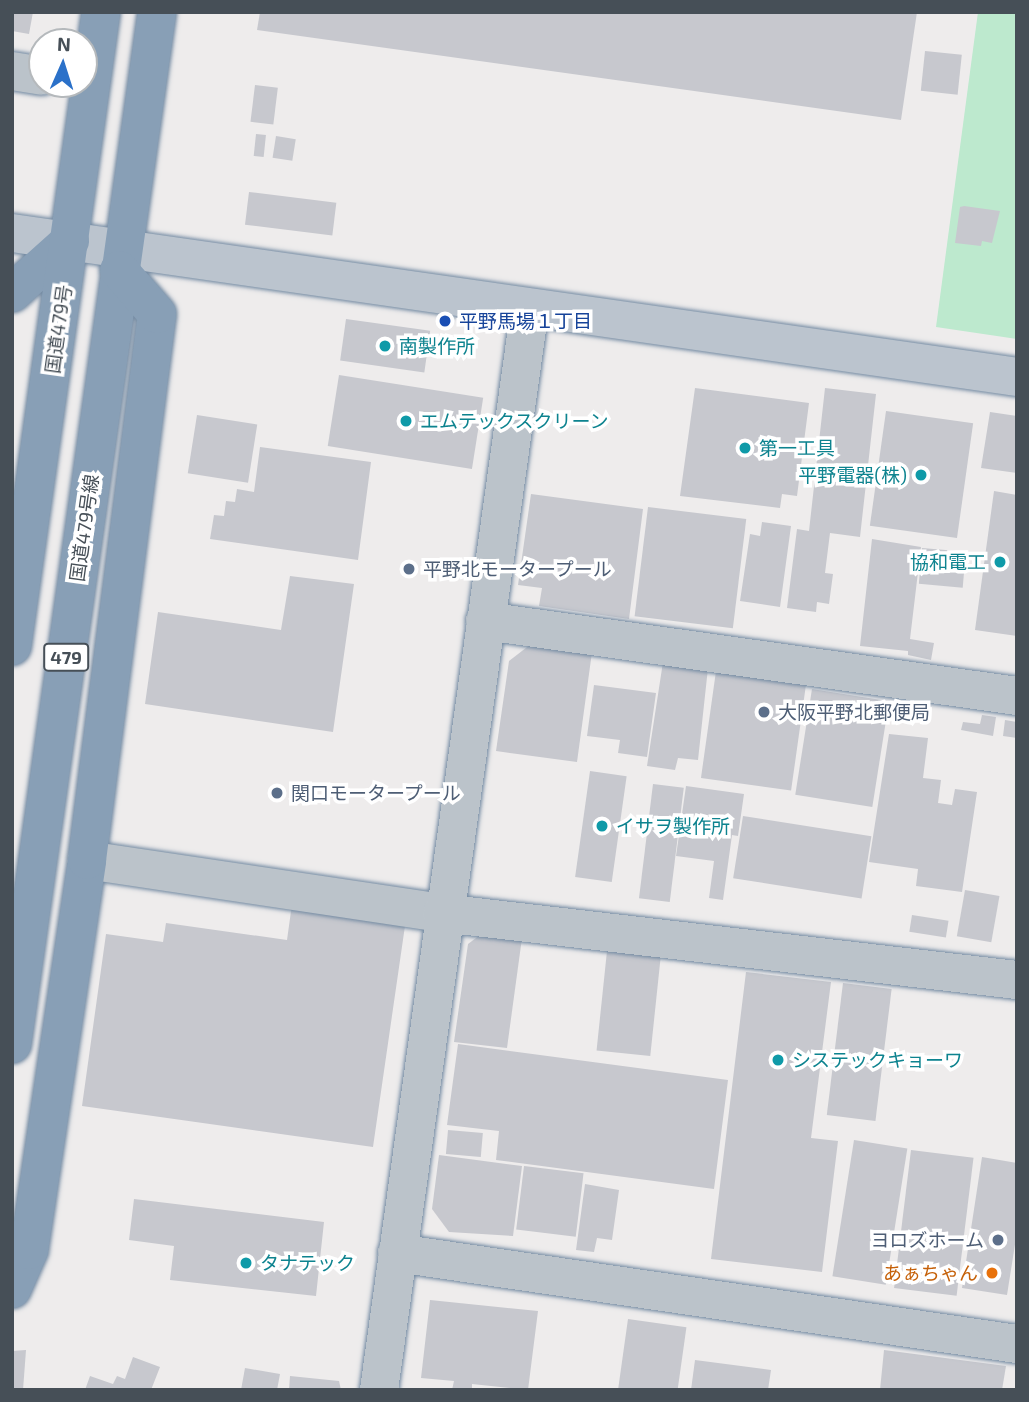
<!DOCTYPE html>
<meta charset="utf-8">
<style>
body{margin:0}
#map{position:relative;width:1029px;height:1402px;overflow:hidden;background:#eeecec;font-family:"Exo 2","Noto Sans JP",sans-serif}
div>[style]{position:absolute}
.green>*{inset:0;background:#bde9ce}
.building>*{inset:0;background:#c7c8ce;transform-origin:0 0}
.roads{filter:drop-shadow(0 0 2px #738aa2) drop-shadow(0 0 2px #738aa2)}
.street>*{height:38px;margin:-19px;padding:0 19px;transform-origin:19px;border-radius:19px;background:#bbc3ca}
.secondary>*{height:38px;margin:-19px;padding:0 19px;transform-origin:19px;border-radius:19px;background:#bbc4ce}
.highway>*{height:38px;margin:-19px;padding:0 19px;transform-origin:19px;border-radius:19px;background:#889fb6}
.dots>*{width:19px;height:19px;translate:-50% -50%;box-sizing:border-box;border:4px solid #fff;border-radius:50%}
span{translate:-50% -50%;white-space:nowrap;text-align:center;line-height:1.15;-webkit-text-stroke:7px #fff;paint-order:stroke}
.shield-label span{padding:2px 5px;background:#fff;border:2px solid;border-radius:5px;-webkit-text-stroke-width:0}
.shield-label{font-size:18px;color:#464f57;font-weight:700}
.transit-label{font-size:19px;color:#164399}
.left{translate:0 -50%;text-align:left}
.street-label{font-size:19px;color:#464f57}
.culture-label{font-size:19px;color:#0d838f}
.right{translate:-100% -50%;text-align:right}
.service-label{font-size:19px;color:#4e5e75}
.food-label{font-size:19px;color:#c56008}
.frame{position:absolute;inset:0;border:14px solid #464f57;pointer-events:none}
.north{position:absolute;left:28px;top:28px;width:70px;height:70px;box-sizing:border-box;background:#fff;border:2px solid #b5b9bc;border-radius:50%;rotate:3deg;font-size:19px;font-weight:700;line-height:28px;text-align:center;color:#464f57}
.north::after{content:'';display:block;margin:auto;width:24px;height:32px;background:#2b71c9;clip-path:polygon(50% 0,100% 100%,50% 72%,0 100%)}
</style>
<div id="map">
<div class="green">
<div style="clip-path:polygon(978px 12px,1017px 12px,1017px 339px,936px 327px)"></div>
</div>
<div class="building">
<div style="clip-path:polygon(12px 12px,33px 12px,29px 34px,12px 31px)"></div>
<div style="clip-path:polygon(260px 12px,917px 12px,901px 120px,257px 30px)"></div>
<div style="left:925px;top:51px;width:37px;height:40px;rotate:6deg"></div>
<div style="left:255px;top:85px;width:23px;height:37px;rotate:7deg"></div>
<div style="left:256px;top:134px;width:10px;height:22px;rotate:6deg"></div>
<div style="left:276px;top:136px;width:20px;height:22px;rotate:9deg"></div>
<div style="left:249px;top:192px;width:88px;height:33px;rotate:7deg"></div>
<div style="clip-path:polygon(964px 206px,1000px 211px,992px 243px,982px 241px,981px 246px,955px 243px,960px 207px)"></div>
<div style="left:346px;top:319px;width:85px;height:42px;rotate:8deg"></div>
<div style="left:339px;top:375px;width:146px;height:72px;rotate:9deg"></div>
<div style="clip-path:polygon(695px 388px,809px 403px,797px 496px,782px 494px,780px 508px,680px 496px)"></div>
<div style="clip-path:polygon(825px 388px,876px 394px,860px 537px,830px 533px,825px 573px,833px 574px,829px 604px,817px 602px,816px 612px,787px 608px,797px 529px,809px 531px)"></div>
<div style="left:886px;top:411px;width:88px;height:116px;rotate:8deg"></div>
<div style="clip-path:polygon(990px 412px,1017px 416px,1017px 473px,981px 468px)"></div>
<div style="left:197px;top:415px;width:61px;height:59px;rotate:9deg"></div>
<div style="clip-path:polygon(260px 447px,371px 462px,358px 560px,210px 539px,214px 515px,224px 516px,226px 501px,235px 502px,237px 489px,254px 492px)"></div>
<div style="clip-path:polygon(994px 491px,1017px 495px,1017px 636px,975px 630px)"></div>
<div style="clip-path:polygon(531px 494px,643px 509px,629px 619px,539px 606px,542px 588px,518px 585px)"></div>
<div style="left:648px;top:507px;width:99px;height:110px;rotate:7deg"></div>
<div style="clip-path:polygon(762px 522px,791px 526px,780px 607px,740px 601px,750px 534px,760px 536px)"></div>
<div style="clip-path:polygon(872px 539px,921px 547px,910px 639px,934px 643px,931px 660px,908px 655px,908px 651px,860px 646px)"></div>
<div style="left:922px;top:548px;width:44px;height:36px;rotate:5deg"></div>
<div style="clip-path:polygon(290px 576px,354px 584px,333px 732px,145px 704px,158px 612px,281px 630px)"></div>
<div style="clip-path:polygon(531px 644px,592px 652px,577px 762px,496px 751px,509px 661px)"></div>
<div style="clip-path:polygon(663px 662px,708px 668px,698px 760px,678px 758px,675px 770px,647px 766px)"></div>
<div style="left:716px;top:671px;width:91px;height:108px;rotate:8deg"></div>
<div style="clip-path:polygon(594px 685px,656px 693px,647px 757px,618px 753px,620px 740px,587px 736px)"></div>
<div style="left:812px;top:689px;width:78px;height:107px;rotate:9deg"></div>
<div style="clip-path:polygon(982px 715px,996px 717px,993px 736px,961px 730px,963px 722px,980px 724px)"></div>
<div style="clip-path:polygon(1005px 720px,1017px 722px,1017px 738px,1003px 736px)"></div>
<div style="clip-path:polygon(889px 734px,928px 738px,923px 778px,941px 780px,938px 803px,952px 805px,955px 789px,977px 792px,962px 892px,916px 886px,918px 869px,869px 862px)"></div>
<div style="left:590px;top:771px;width:37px;height:107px;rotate:8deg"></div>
<div style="left:653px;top:784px;width:31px;height:115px;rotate:7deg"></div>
<div style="clip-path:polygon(686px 786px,744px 794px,738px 836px,732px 835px,723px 900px,709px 898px,714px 861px,676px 856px)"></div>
<div style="left:743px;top:816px;width:130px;height:63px;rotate:9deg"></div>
<div style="left:965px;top:890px;width:35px;height:47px;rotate:10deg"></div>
<div style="clip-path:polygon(292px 904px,406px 919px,373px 1147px,82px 1106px,106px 934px,163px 942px,166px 923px,287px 940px)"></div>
<div style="left:912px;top:915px;width:37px;height:17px;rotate:9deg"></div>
<div style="clip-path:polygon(484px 932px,522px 938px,507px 1048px,454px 1042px,468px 944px)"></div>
<div style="left:607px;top:951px;width:54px;height:100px;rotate:6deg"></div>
<div style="clip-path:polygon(746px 972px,831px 982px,811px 1138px,838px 1141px,822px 1272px,711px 1259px)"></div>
<div style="left:843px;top:983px;width:49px;height:133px;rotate:7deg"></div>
<div style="clip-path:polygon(458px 1044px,728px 1080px,714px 1189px,496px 1160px,499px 1131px,447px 1125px)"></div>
<div style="left:448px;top:1130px;width:35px;height:24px;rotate:5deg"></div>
<div style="left:854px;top:1140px;width:54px;height:138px;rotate:9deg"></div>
<div style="left:911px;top:1150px;width:63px;height:139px;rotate:7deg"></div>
<div style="clip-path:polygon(439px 1155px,522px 1166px,513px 1236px,449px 1232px,432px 1209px)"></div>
<div style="clip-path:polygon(982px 1157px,1017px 1163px,1017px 1232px,1007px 1295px,962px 1288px)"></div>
<div style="left:524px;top:1166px;width:60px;height:64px;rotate:7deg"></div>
<div style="clip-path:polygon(585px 1184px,619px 1190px,612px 1240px,597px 1238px,594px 1252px,576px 1250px)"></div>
<div style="clip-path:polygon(134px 1199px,324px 1222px,316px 1296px,170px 1280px,174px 1246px,129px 1240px)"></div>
<div style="clip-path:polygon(430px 1300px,538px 1311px,528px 1390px,472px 1384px,472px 1390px,452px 1390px,454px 1381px,421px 1378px)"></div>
<div style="left:628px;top:1319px;width:59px;height:72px;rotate:8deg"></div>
<div style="clip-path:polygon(26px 1350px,23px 1390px,12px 1390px,12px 1351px)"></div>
<div style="clip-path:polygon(884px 1350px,1006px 1366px,1002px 1390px,880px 1390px)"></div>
<div style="clip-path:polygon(133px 1357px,160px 1367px,151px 1390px,85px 1390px,90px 1376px,113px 1384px,117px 1376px,125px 1379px)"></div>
<div style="clip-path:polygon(695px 1360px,771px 1370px,768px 1390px,691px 1390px)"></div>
<div style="clip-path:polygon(245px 1368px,280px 1374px,277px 1390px,241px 1390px)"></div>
<div style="clip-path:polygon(290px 1376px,339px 1381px,341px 1390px,289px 1390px)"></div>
</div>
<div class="roads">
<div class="street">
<div style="left:12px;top:71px;width:30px;rotate:9deg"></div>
<div style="left:485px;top:621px;width:537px;rotate:8.02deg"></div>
<div style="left:87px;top:860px;width:359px;rotate:8.5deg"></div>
<div style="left:442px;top:913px;width:579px;rotate:6.65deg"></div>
<div style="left:397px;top:1253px;width:627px;rotate:8.35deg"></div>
<div style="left:379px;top:1390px;width:1093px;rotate:-82.06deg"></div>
</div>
<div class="secondary">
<div style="left:12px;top:233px;width:1015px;rotate:8.15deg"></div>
</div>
<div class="highway">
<div style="left:12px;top:293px;width:78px;rotate:-41.9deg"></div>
<div style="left:12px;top:646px;width:640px;rotate:-82.01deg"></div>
<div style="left:12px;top:1044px;width:1042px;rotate:-82deg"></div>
<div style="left:12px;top:1289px;width:43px;rotate:-66.4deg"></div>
<div style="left:29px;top:1250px;width:394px;rotate:-81.5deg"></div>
<div style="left:87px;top:860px;width:550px;rotate:-82.69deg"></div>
<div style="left:157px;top:314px;width:58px;rotate:-130.8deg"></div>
</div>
</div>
<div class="dots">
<div style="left:445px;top:321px;background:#1a4fb4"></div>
<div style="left:385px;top:346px;background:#0f9aa8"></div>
<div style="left:406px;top:421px;background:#0f9aa8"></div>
<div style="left:745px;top:448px;background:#0f9aa8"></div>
<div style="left:921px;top:475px;background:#0f9aa8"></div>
<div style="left:1000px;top:562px;background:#0f9aa8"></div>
<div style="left:409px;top:569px;background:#5c6f8a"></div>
<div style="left:764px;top:712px;background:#5c6f8a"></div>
<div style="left:277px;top:793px;background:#5c6f8a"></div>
<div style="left:602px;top:826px;background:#0f9aa8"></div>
<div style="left:778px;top:1060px;background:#0f9aa8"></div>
<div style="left:998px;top:1240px;background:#5c6f8a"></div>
<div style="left:246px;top:1263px;background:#0f9aa8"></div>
<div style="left:992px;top:1273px;background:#e8710a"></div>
</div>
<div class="shield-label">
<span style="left:66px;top:657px">479</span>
</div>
<div class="transit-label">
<span class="left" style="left:459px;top:321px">平野馬場１丁目</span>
</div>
<div class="street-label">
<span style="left:58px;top:329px;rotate:-82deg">国道479号</span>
<span style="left:84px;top:528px;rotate:-82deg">国道479号線</span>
</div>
<div class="culture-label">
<span class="left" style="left:399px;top:346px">南製作所</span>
<span class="left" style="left:420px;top:421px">エムテックスクリーン</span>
<span class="left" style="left:759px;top:448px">第一工具</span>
<span class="right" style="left:907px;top:475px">平野電器(株)</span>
<span class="right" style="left:986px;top:562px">協和電工</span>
<span class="left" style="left:616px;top:826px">イサヲ製作所</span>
<span class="left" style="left:792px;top:1060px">システックキョーワ</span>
<span class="left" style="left:260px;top:1263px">タナテック</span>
</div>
<div class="service-label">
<span class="left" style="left:423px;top:569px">平野北モータープール</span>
<span class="left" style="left:778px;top:712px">大阪平野北郵便局</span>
<span class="left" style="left:291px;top:793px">関口モータープール</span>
<span class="right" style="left:984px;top:1240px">ヨロズホーム</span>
</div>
<div class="food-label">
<span class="right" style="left:978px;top:1273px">あぁちゃん</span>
</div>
<div class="frame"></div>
<div class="north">N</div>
</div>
